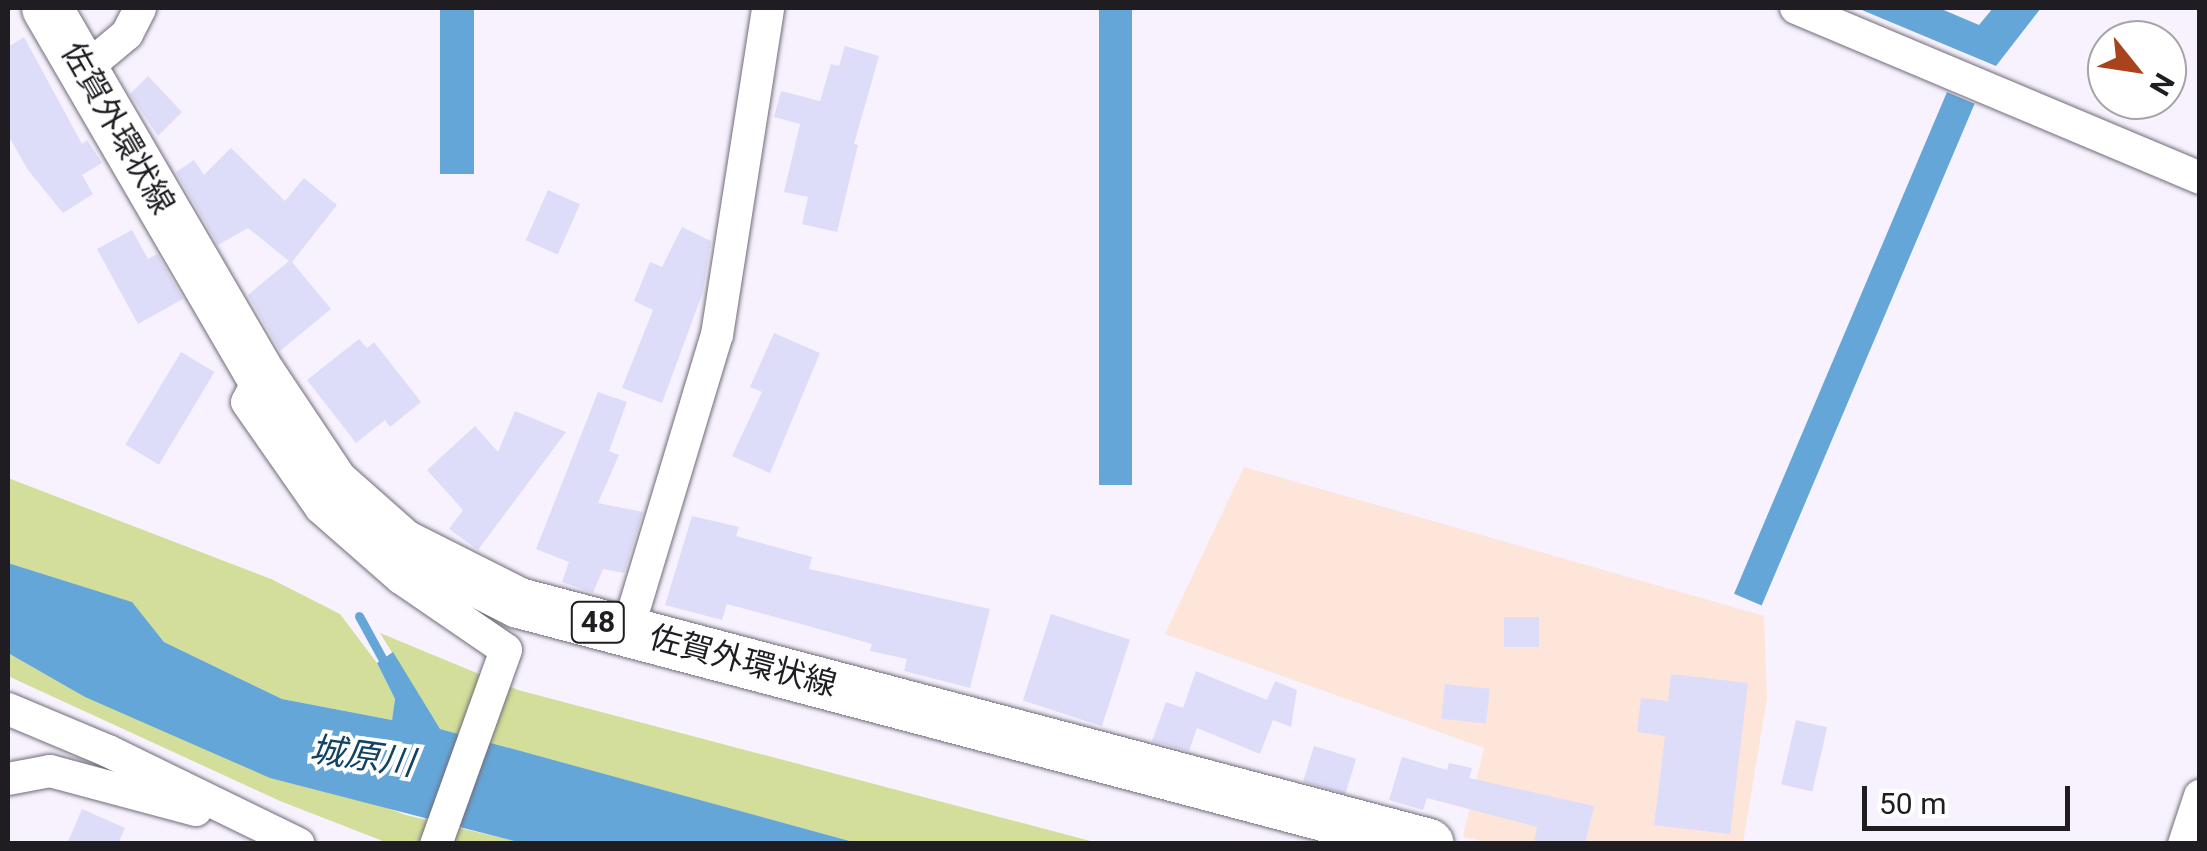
<!DOCTYPE html>
<meta charset="utf-8">
<style>
body{margin:0}
#map{position:relative;width:2207px;height:851px;overflow:hidden;background:#f7f2fe;font-family:Roboto,"Noto Sans JP",sans-serif}
div>[style]{position:absolute}
.commercial>*{inset:0;background:#fde5da}
.green>*{inset:0;background:#d2de99}
.water>*{inset:0;background:#65a6d8;transform-origin:0 0}
.stream>*{height:9px;margin:-4.5px;padding:0 4.5px;transform-origin:4.5px;border-radius:4.5px;background:#65a6d8}
.building>*{inset:0;background:#ddddfa;transform-origin:0 0}
.roads{filter:drop-shadow(0 0 2px #716c79) drop-shadow(0 0 2px #716c79)}
.street>*{height:32px;margin:-16px;padding:0 16px;transform-origin:16px;border-radius:16px;background:#fff}
.primary>*{height:50px;margin:-25px;padding:0 25px;transform-origin:25px;border-radius:25px;background:#fff}
span{translate:-50% -50%;white-space:nowrap;text-align:center;line-height:1.15;-webkit-text-stroke:8px #fff;paint-order:stroke}
.shield-label span{padding:2px 8px;background:#fff;border:2px solid;border-radius:8px;-webkit-text-stroke-width:0}
.shield-label{font-size:30px;color:#1f1d22;font-weight:700}
.street-label{font-size:32px;color:#1f1d22}
.water-label{font-size:35px;color:#114364;font-style:italic}
.frame{position:absolute;inset:0;border:10px solid #1f1d22;pointer-events:none}
.north{position:absolute;left:2087px;top:20px;width:100px;height:100px;box-sizing:border-box;background:#fff;border:2px solid #a5a5a7;border-radius:50%;rotate:120deg;font-size:28px;font-weight:700;line-height:40px;text-align:center;color:#1f1d22}
.north::after{content:'';display:block;margin:auto;width:35px;height:45px;background:#a9431c;clip-path:polygon(50% 0,100% 100%,50% 72%,0 100%)}
.scale{position:absolute;left:1862px;top:786px;width:208px;height:45px;box-sizing:border-box;border:5px solid #1f1d22;border-top:0;padding-left:12px;font-size:30px;line-height:35px;white-space:nowrap;color:#1f1d22;-webkit-text-stroke:8px #fff;paint-order:stroke}
</style>
<div id="map">
<div class="commercial">
<div style="clip-path:polygon(1244px 467px,1764px 616px,1767px 698px,1743px 843px,1495px 844px,1463px 837px,1484px 748px,1165px 634px)"></div>
</div>
<div class="green">
<div style="clip-path:polygon(8px 478px,271px 579px,340px 614px,377px 663px,395px 699px,392px 720px,282px 699px,164px 642px,131px 602px,8px 563px)"></div>
<div style="clip-path:polygon(380px 633px,518px 690px,1098px 843px,857px 843px,439px 729px)"></div>
<div style="clip-path:polygon(8px 653px,86px 697px,406px 815px,522px 843px,388px 843px,280px 801px,8px 676px)"></div>
</div>
<div class="water">
<div style="left:440px;top:8px;width:34px;height:166px"></div>
<div style="left:1099px;top:8px;width:33px;height:477px"></div>
<div style="clip-path:polygon(1857px 8px,1939px 8px,1979px 25px,1993px 8px,2041px 8px,1996px 66px)"></div>
<div style="left:1947px;top:92px;width:30px;height:545px;rotate:23deg"></div>
<div style="clip-path:polygon(8px 563px,132px 602px,164px 642px,282px 699px,392px 720px,395px 699px,377px 663px,393px 652px,440px 729px,857px 843px,522px 843px,270px 778px,85px 697px,8px 653px)"></div>
</div>
<div class="stream">
<div style="left:359px;top:616px;width:60px;rotate:61.3deg"></div>
</div>
<div class="building">
<div style="clip-path:polygon(24px 37px,82px 144px,87px 140px,102px 163px,82px 175px,93px 194px,63px 213px,28px 170px,8px 135px,8px 47px)"></div>
<div style="clip-path:polygon(845px 46px,879px 56px,854px 144px,858px 145px,837px 232px,802px 224px,808px 197px,784px 192px,800px 124px,774px 117px,781px 91px,820px 101px,831px 64px,839px 66px)"></div>
<div style="clip-path:polygon(148px 76px,182px 112px,158px 136px,130px 94px)"></div>
<div style="clip-path:polygon(231px 148px,285px 201px,304px 178px,337px 205px,292px 262px,331px 309px,280px 351px,248px 295px,289px 261px,248px 228px,218px 245px,176px 172px,194px 160px,204px 175px)"></div>
<div style="left:548px;top:190px;width:35px;height:55px;rotate:24deg"></div>
<div style="clip-path:polygon(682px 227px,711px 241px,703px 292px,662px 403px,622px 388px,653px 310px,634px 301px,650px 262px,662px 267px)"></div>
<div style="clip-path:polygon(132px 230px,148px 259px,157px 254px,183px 299px,138px 324px,97px 249px)"></div>
<div style="clip-path:polygon(774px 333px,820px 353px,770px 473px,732px 456px,762px 392px,750px 387px)"></div>
<div style="clip-path:polygon(359px 339px,367px 348px,374px 342px,421px 402px,390px 427px,385px 420px,356px 443px,307px 380px)"></div>
<div style="left:181px;top:352px;width:39px;height:108px;rotate:31deg"></div>
<div style="clip-path:polygon(598px 392px,627px 402px,609px 451px,619px 455px,598px 503px,643px 512px,624px 573px,603px 569px,593px 593px,562px 582px,569px 562px,536px 549px)"></div>
<div style="clip-path:polygon(515px 411px,566px 432px,478px 550px,449px 529px,463px 510px,427px 470px,475px 426px,498px 452px)"></div>
<div style="clip-path:polygon(692px 516px,739px 527px,736px 536px,812px 557px,809px 569px,990px 609px,970px 688px,904px 671px,907px 659px,870px 651px,872px 644px,801px 624px,727px 604px,722px 620px,665px 605px)"></div>
<div style="left:1051px;top:614px;width:83px;height:91px;rotate:18deg"></div>
<div style="left:1504px;top:617px;width:35px;height:30px"></div>
<div style="clip-path:polygon(1196px 671px,1267px 700px,1275px 681px,1297px 690px,1291px 727px,1273px 720px,1260px 754px,1197px 728px,1189px 751px,1152px 741px,1166px 702px,1183px 708px)"></div>
<div style="clip-path:polygon(1671px 674px,1748px 683px,1730px 834px,1654px 825px,1665px 736px,1637px 732px,1641px 698px,1668px 701px)"></div>
<div style="left:1445px;top:684px;width:45px;height:35px;rotate:6deg"></div>
<div style="left:1796px;top:720px;width:32px;height:66px;rotate:13deg"></div>
<div style="left:1314px;top:746px;width:44px;height:37px;rotate:17deg"></div>
<div style="clip-path:polygon(1402px 757px,1447px 770px,1449px 763px,1472px 768px,1469px 778px,1594px 806px,1585px 844px,1534px 844px,1537px 827px,1427px 798px,1423px 810px,1389px 800px)"></div>
<div style="clip-path:polygon(82px 809px,125px 828px,118px 844px,67px 844px)"></div>
</div>
<div class="roads">
<div class="street">
<div style="left:1796px;top:8px;width:438px;rotate:22.8deg"></div>
<div style="left:84px;top:70px;width:56px;rotate:-39.9deg"></div>
<div style="left:127px;top:34px;width:29px;rotate:-63deg"></div>
<div style="left:261px;top:375px;width:30px;rotate:117deg"></div>
<div style="left:247px;top:402px;width:129px;rotate:55.1deg"></div>
<div style="left:321px;top:508px;width:106px;rotate:41.2deg"></div>
<div style="left:401px;top:578px;width:127px;rotate:34.4deg"></div>
<div style="left:506px;top:650px;width:206px;rotate:109.8deg"></div>
<div style="left:628px;top:629px;width:307px;rotate:-73.2deg"></div>
<div style="left:717px;top:335px;width:331px;rotate:-81.1deg"></div>
<div style="left:8px;top:709px;width:108px;rotate:22.8deg"></div>
<div style="left:108px;top:751px;width:212px;rotate:26deg"></div>
<div style="left:8px;top:779px;width:43px;rotate:-10.8deg"></div>
<div style="left:50px;top:771px;width:151px;rotate:15deg"></div>
<div style="left:2184px;top:844px;width:51px;rotate:-71.6deg"></div>
</div>
<div class="primary">
<div style="left:47px;top:8px;width:425px;rotate:59.8deg"></div>
<div style="left:261px;top:375px;width:130px;rotate:56.3deg"></div>
<div style="left:333px;top:483px;width:92px;rotate:41.5deg"></div>
<div style="left:402px;top:544px;width:131px;rotate:26.8deg"></div>
<div style="left:519px;top:603px;width:941px;rotate:14.83deg"></div>
</div>
</div>
<div class="shield-label">
<span style="left:598px;top:622px">48</span>
</div>
<div class="street-label">
<span style="left:118px;top:128px;rotate:60deg">佐賀外環状線</span>
<span style="left:743px;top:661px;rotate:15deg">佐賀外環状線</span>
</div>
<div class="water-label">
<span style="left:362px;top:757px;rotate:8deg">城原川</span>
</div>
<div class="frame"></div>
<div class="north">N</div>
<div class="scale">50 m</div>
</div>
